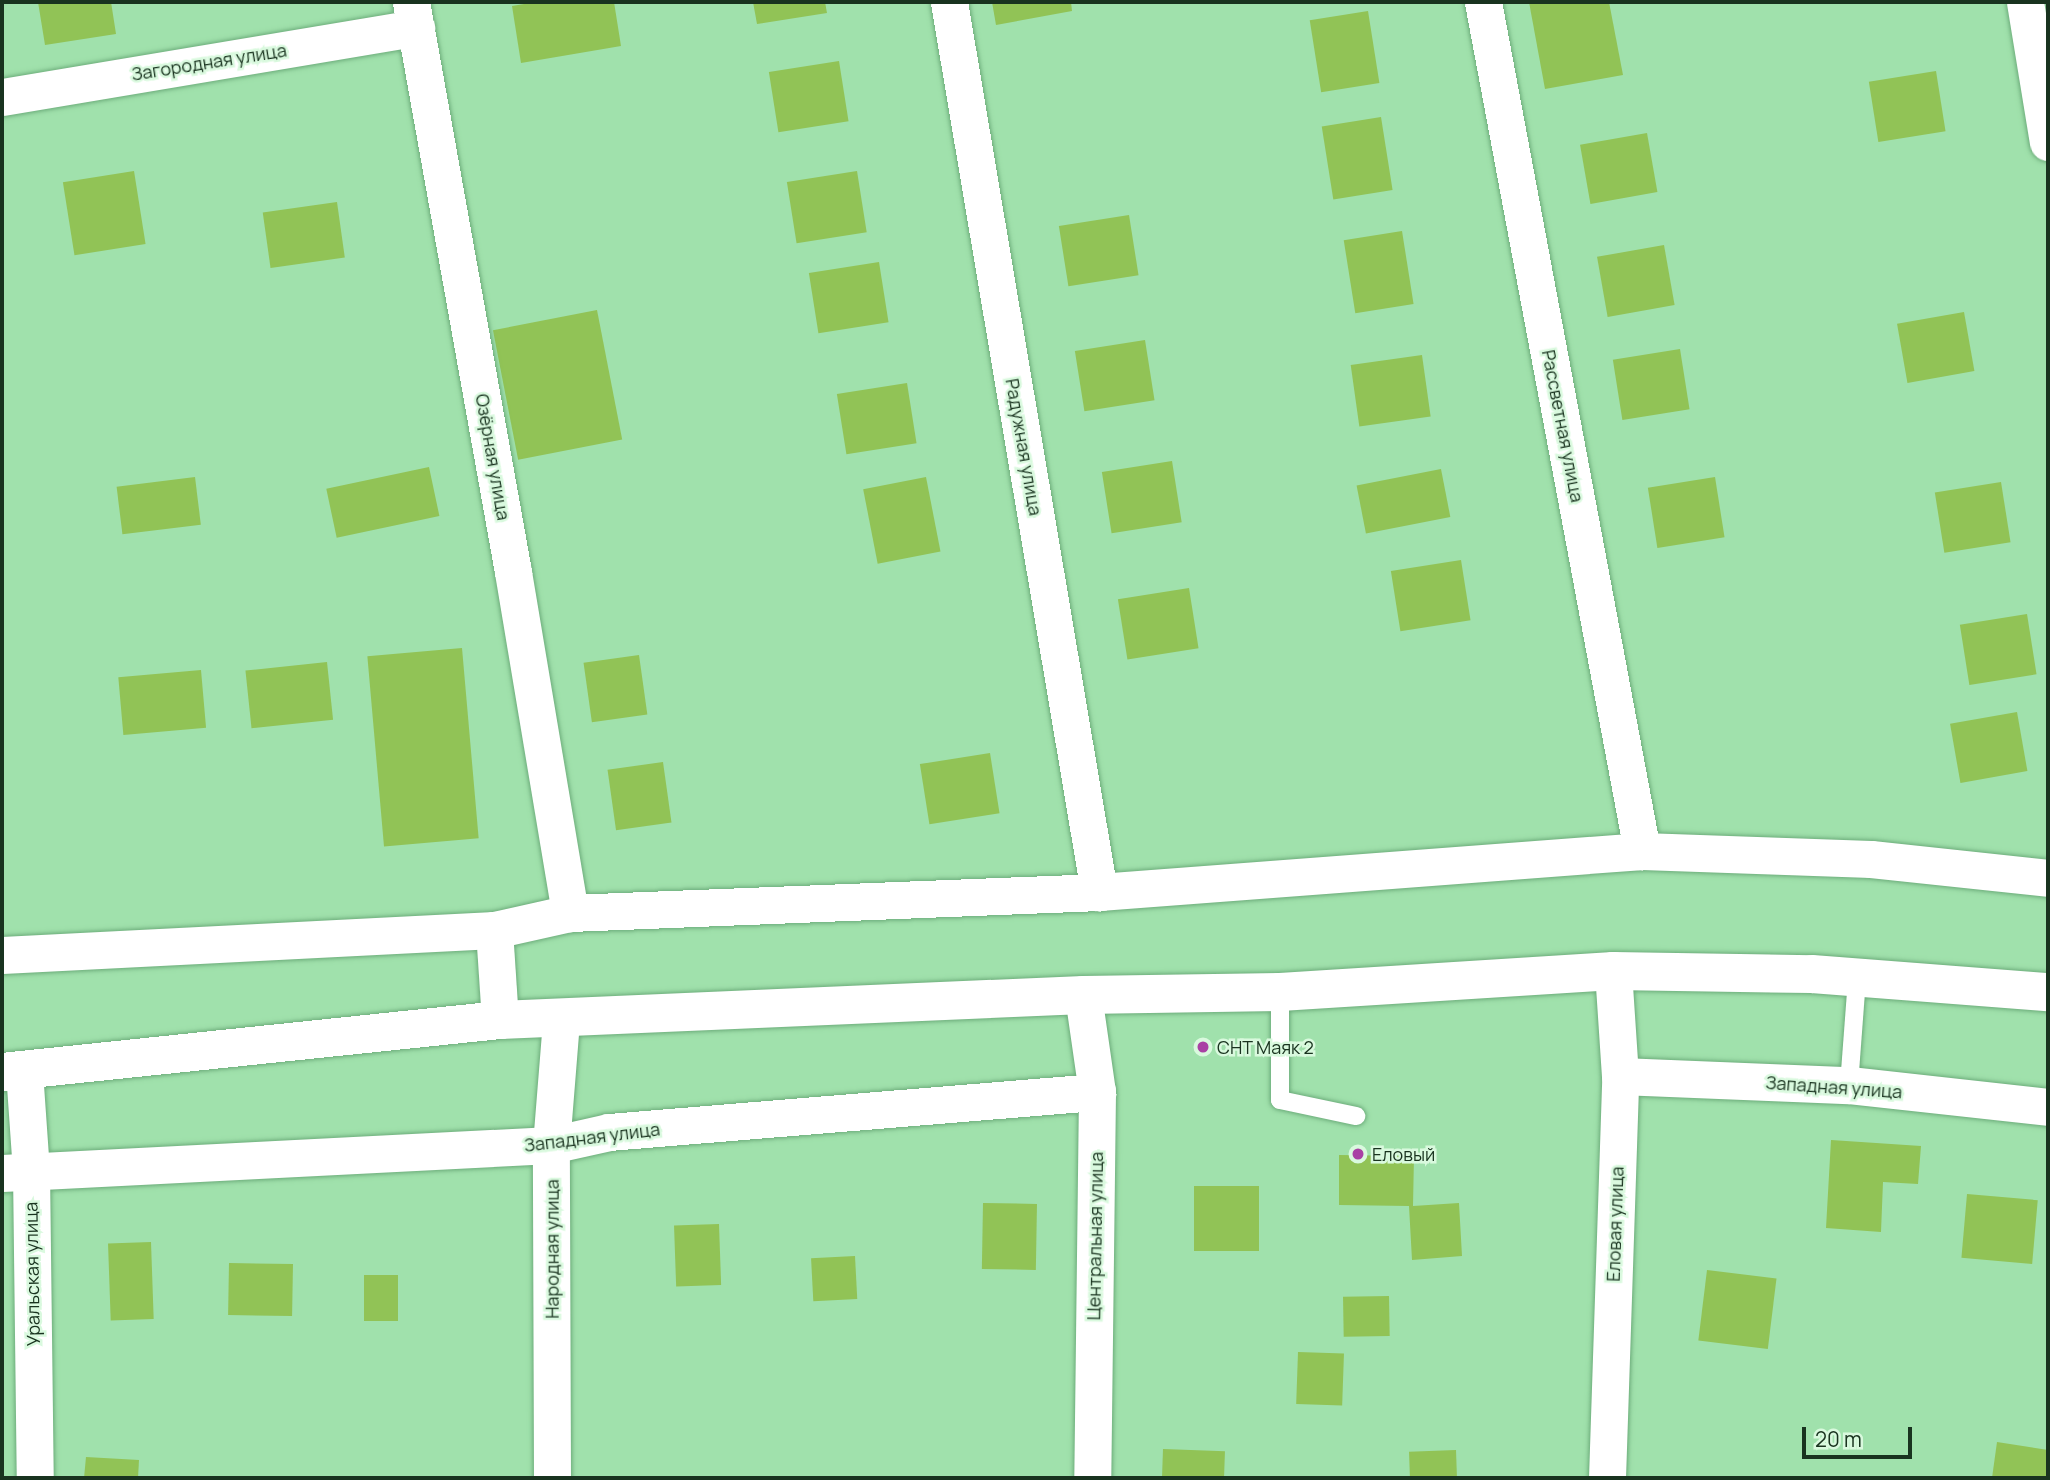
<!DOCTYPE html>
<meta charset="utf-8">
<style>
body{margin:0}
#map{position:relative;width:2050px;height:1480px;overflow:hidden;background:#a0e1ac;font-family:Manrope,sans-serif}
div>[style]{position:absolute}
.building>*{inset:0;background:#91c356;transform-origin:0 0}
.roads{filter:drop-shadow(0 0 2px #6dad7b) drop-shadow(0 0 2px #6dad7b)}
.service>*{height:18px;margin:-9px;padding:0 9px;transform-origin:9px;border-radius:9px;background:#fff}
.minor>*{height:37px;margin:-18.5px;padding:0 18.5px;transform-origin:18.5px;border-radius:18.5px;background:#fff}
.tertiary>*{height:38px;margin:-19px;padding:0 19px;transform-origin:19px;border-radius:19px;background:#fff}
.dots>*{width:19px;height:19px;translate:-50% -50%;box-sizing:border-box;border:4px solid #d9f9de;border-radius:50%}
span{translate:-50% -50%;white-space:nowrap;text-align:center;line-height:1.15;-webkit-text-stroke:5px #d9f9de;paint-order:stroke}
.street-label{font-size:18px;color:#19331f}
.poi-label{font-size:18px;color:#19331f}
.left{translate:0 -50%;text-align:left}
.frame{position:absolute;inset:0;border:4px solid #19331f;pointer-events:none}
.scale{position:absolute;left:1802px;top:1427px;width:110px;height:32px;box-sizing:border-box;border:4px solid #19331f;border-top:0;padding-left:9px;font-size:21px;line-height:24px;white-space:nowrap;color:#19331f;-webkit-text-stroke:5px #d9f9de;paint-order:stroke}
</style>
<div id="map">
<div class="building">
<div style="clip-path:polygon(38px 2px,111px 2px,116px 34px,45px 45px)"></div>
<div style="clip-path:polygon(536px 2px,614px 2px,621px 46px,521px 63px,512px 6px)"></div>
<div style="clip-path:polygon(753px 2px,825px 2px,827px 13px,757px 24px)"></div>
<div style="clip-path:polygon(992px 2px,1071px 2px,1072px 11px,996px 25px)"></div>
<div style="clip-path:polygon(1529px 2px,1609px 2px,1623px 75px,1545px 89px)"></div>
<div style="left:1368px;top:11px;width:73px;height:59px;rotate:81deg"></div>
<div style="left:839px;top:61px;width:61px;height:71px;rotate:81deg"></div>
<div style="left:1936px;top:71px;width:61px;height:68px;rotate:81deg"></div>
<div style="left:1381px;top:117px;width:74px;height:60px;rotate:81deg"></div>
<div style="left:1647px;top:133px;width:60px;height:68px;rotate:80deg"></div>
<div style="left:134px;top:171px;width:74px;height:72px;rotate:81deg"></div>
<div style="left:857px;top:171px;width:62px;height:71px;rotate:81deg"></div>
<div style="left:337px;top:202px;width:56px;height:75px;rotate:82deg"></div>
<div style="left:1129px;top:215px;width:61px;height:71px;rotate:81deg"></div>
<div style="left:1402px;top:231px;width:74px;height:59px;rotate:81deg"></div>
<div style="left:1664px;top:245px;width:61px;height:68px;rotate:80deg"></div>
<div style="left:879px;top:262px;width:61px;height:71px;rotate:81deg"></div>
<div style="left:597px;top:310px;width:132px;height:106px;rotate:79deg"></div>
<div style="left:1964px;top:312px;width:60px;height:68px;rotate:80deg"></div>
<div style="left:1145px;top:340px;width:61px;height:71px;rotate:81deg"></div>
<div style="left:1680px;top:349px;width:61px;height:68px;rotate:81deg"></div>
<div style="left:1422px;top:355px;width:62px;height:72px;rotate:82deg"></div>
<div style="left:907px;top:383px;width:61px;height:71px;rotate:81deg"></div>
<div style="left:1172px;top:461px;width:62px;height:71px;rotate:81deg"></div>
<div style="left:429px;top:467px;width:50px;height:105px;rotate:78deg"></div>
<div style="left:1441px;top:469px;width:49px;height:86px;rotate:79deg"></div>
<div style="left:195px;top:477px;width:48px;height:79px;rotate:83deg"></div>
<div style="left:926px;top:477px;width:76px;height:64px;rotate:79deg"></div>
<div style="left:1715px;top:477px;width:61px;height:68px;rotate:81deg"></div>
<div style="left:2001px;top:482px;width:61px;height:67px;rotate:81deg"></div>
<div style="left:1461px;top:560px;width:61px;height:71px;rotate:81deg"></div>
<div style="left:1189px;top:588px;width:61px;height:72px;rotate:81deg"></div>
<div style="left:2027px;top:614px;width:61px;height:68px;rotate:81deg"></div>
<div style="left:462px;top:648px;width:191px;height:95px;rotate:85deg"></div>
<div style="left:639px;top:655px;width:60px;height:56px;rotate:82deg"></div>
<div style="left:327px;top:662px;width:58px;height:82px;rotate:84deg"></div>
<div style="left:201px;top:670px;width:58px;height:83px;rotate:85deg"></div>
<div style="left:2017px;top:712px;width:60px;height:68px;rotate:80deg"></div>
<div style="left:990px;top:753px;width:61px;height:71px;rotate:81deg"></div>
<div style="left:663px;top:762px;width:61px;height:56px;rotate:82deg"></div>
<div style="clip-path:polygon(1831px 1140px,1921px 1146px,1918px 1184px,1883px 1182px,1881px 1232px,1826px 1228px)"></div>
<div style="clip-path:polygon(1339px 1155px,1414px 1156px,1413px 1206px,1459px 1203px,1462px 1256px,1412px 1260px,1409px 1206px,1339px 1205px)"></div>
<div style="left:1259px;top:1186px;width:65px;height:65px;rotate:90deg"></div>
<div style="left:1967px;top:1194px;width:71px;height:64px;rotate:5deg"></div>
<div style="left:983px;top:1203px;width:54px;height:66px;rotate:1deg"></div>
<div style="left:719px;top:1224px;width:61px;height:45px;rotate:88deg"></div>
<div style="left:151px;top:1242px;width:77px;height:43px;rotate:88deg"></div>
<div style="left:855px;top:1256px;width:43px;height:44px;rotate:87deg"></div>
<div style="left:229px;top:1263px;width:64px;height:52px;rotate:1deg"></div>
<div style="left:1707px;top:1270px;width:70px;height:71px;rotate:7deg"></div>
<div style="left:364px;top:1275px;width:34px;height:46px"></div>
<div style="left:1389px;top:1296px;width:40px;height:46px;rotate:89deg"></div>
<div style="left:1298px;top:1352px;width:46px;height:52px;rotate:2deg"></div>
<div style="clip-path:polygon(1997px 1442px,2048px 1450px,2048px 1478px,1992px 1478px)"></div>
<div style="left:1163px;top:1449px;width:62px;height:29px;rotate:2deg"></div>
<div style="left:1456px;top:1450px;width:28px;height:47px;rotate:88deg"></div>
<div style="clip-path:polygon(86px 1457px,139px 1460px,138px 1478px,84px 1478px)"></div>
</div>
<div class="roads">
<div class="service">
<div style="left:1280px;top:992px;width:108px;rotate:90deg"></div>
<div style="left:1280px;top:1100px;width:78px;rotate:11.9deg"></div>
<div style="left:1849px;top:1085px;width:107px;rotate:-85.7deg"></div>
</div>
<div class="minor">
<div style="left:411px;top:2px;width:579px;rotate:79.85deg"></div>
<div style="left:513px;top:572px;width:346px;rotate:80.5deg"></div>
<div style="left:949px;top:2px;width:903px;rotate:80.43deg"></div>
<div style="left:1483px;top:2px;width:864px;rotate:79.39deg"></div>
<div style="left:2025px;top:2px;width:142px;rotate:80.7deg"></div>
<div style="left:2px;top:97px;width:420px;rotate:-9.5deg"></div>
<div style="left:494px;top:930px;width:90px;rotate:86.2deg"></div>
<div style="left:2px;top:955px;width:493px;rotate:-2.9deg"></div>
<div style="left:494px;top:930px;width:78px;rotate:-12.6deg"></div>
<div style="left:570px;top:913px;width:529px;rotate:-2.27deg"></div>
<div style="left:1099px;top:892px;width:545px;rotate:-4.32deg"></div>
<div style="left:1642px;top:851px;width:229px;rotate:2deg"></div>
<div style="left:1871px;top:859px;width:178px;rotate:6.1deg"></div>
<div style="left:1083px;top:995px;width:98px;rotate:81.8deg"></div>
<div style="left:1097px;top:1092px;width:386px;rotate:90.7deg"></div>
<div style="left:24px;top:1071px;width:99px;rotate:86deg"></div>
<div style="left:31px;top:1170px;width:308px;rotate:89.3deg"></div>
<div style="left:1620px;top:1076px;width:229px;rotate:2.3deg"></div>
<div style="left:1849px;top:1085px;width:200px;rotate:6.3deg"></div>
<div style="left:2px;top:1173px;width:550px;rotate:-2.92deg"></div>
<div style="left:551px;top:1145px;width:59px;rotate:-12.6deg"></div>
<div style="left:609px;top:1132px;width:490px;rotate:-4.7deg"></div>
<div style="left:552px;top:1478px;width:333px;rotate:-90.2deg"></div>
<div style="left:551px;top:1145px;width:125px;rotate:-85.4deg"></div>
<div style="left:1607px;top:1478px;width:402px;rotate:-88.1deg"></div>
<div style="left:1620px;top:1076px;width:105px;rotate:-93.8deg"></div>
</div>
<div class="tertiary">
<div style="left:2px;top:1072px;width:501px;rotate:-5.96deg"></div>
<div style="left:500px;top:1020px;width:584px;rotate:-2.46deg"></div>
<div style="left:1083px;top:995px;width:197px;rotate:-0.9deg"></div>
<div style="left:1280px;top:992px;width:334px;rotate:-3.6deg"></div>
<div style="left:1613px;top:971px;width:199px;rotate:0.9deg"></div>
<div style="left:1812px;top:974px;width:237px;rotate:4.4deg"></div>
</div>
</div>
<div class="dots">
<div style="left:1203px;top:1047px;background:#a941a4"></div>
<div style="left:1358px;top:1154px;background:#a941a4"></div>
</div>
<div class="street-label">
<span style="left:209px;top:62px;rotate:-9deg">Загородная улица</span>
<span style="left:1563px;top:426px;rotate:79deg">Рассветная улица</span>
<span style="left:1024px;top:447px;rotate:80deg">Радужная улица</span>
<span style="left:493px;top:457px;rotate:80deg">Озёрная улица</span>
<span style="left:1834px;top:1087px;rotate:4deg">Западная улица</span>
<span style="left:592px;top:1137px;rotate:-7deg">Западная улица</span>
<span style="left:1615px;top:1224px;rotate:-88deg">Еловая улица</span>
<span style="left:1095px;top:1236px;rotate:-89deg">Центральная улица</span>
<span style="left:552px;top:1249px;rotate:-90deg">Народная улица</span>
<span style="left:32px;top:1274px;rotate:-91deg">Уральская улица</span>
</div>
<div class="poi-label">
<span class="left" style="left:1217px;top:1047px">СНТ Маяк 2</span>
<span class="left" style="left:1372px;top:1154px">Еловый</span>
</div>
<div class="frame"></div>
<div class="scale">20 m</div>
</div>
